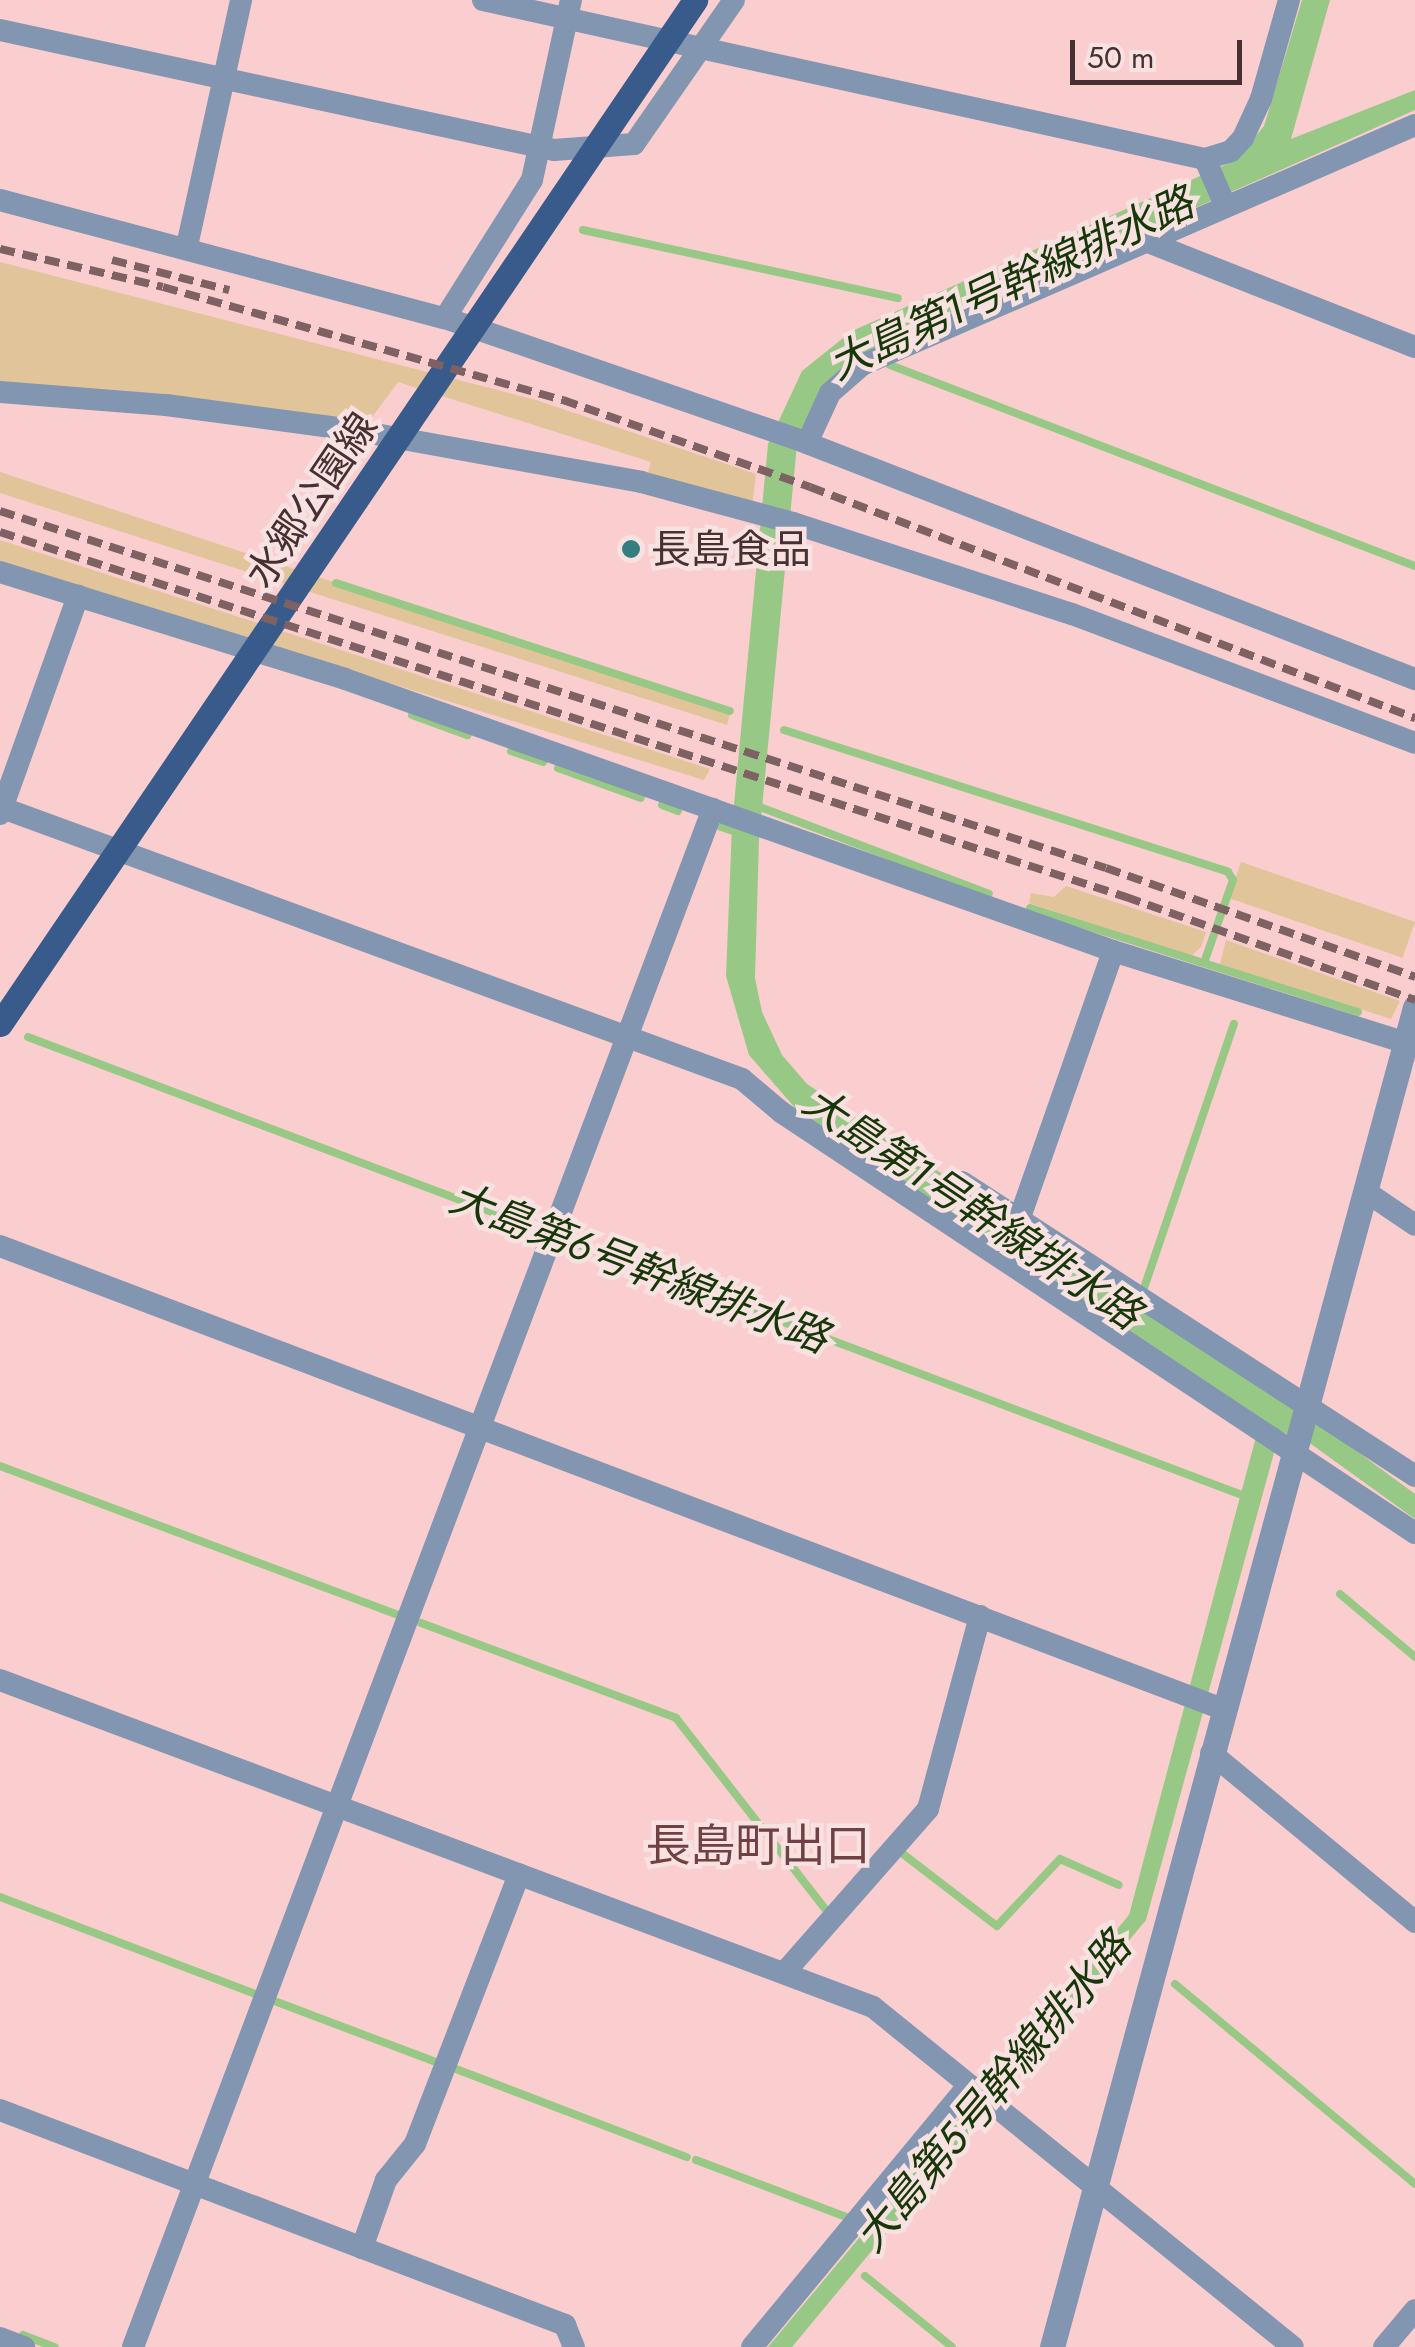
<!DOCTYPE html>
<meta charset="utf-8">
<style>
body{margin:0}
#map{position:relative;width:1415px;height:2347px;overflow:hidden;background:#facdce;font-family:Jost,"Noto Sans JP",sans-serif}
div>[style]{position:absolute}
.green>*{inset:0;background:#e1c499;transform-origin:0 0}
.water>*{inset:0;background:#98c885}
.stream>*{height:8px;margin:-4px;padding:0 4px;transform-origin:4px;border-radius:4px;background:#98c885}
.minor>*{height:22px;margin:-11px;padding:0 11px;transform-origin:11px;border-radius:11px;background:#8295b1}
.tertiary>*{height:25px;margin:-12.5px;padding:0 12.5px;transform-origin:12.5px;border-radius:12.5px;background:#8295b1}
.primary>*{height:25px;margin:-12.5px;padding:0 12.5px;transform-origin:12.5px;border-radius:12.5px;background:#395b8c}
.rail>*{height:8px;margin-top:-4px;transform-origin:0;background:repeating-linear-gradient(90deg,#7e6162 0 15px,transparent 0 23px)}
.dots>*{width:28px;height:28px;translate:-50% -50%;box-sizing:border-box;border:5px solid #f8e1e1;border-radius:50%}
span{translate:-50% -50%;white-space:nowrap;text-align:center;line-height:1.15;-webkit-text-stroke:9px #f8e1e1;paint-order:stroke}
.street-label{font-size:40px;color:#463031}
.poi-label{font-size:40px;color:#463031}
.left{translate:0 -50%;text-align:left}
.water-label{font-size:42px;color:#183709;font-style:italic}
.quarter-label{font-size:45px;color:#704143}
.scale{position:absolute;left:1070px;top:40px;width:172px;height:45px;box-sizing:border-box;border:5px solid #463031;border-top:0;padding-left:12px;font-size:30px;line-height:35px;white-space:nowrap;color:#463031;-webkit-text-stroke:8px #f8e1e1;paint-order:stroke}
</style>
<div id="map">
<div class="green">
<div style="clip-path:polygon(0 262px,536px 400px,756px 474px,752px 506px,646px 479px,651px 462px,398px 382px,367px 424px,0 388px)"></div>
<div style="clip-path:polygon(0 472px,730px 713px,727px 725px,0 493px)"></div>
<div style="clip-path:polygon(0 540px,710px 769px,704px 780px,0 563px)"></div>
<div style="left:1241px;top:862px;width:184px;height:38px;rotate:19deg"></div>
<div style="clip-path:polygon(1066px 886px,1206px 932px,1201px 947px,1191px 956px,1029px 903px,1031px 893px,1054px 897px)"></div>
<div style="clip-path:polygon(1226px 940px,1400px 1001px,1391px 1019px,1220px 964px)"></div>
</div>
<div class="water">
<div style="clip-path:polygon(1302px 0,1330px 0,1291px 139px,1415px 90px,1415px 110px,852px 361px,798px 434px,759px 839px,755px 978px,762px 1012px,782px 1055px,807px 1084px,1328px 1430px,1415px 1494px,1415px 1519px,1311px 1444px,1280px 1431px,1146px 1920px,792px 2347px,768px 2347px,1129px 1915px,1261px 1418px,796px 1109px,749px 1055px,726px 976px,732px 826px,768px 444px,802px 371px,852px 331px,1236px 160px,1264px 126px)"></div>
</div>
<div class="stream">
<div style="left:583px;top:230px;width:322px;rotate:12.2deg"></div>
<div style="left:890px;top:365px;width:562px;rotate:20.95deg"></div>
<div style="left:336px;top:583px;width:414px;rotate:18deg"></div>
<div style="left:412px;top:715px;width:59px;rotate:20deg"></div>
<div style="left:784px;top:730px;width:466px;rotate:17.7deg"></div>
<div style="left:1228px;top:872px;width:9px;rotate:58deg"></div>
<div style="left:1233px;top:880px;width:88px;rotate:109.3deg"></div>
<div style="left:511px;top:751px;width:34px;rotate:19deg"></div>
<div style="left:558px;top:768px;width:88px;rotate:19.9deg"></div>
<div style="left:662px;top:805px;width:17px;rotate:21deg"></div>
<div style="left:755px;top:805px;width:250px;rotate:20.8deg"></div>
<div style="left:721px;top:827px;width:20px;rotate:18deg"></div>
<div style="left:1030px;top:908px;width:344px;rotate:17.6deg"></div>
<div style="left:28px;top:1037px;width:1306px;rotate:20.67deg"></div>
<div style="left:1144px;top:1288px;width:279px;rotate:-71.2deg"></div>
<div style="left:0;top:1466px;width:426px;rotate:20.5deg"></div>
<div style="left:1340px;top:1594px;width:98px;rotate:40deg"></div>
<div style="left:421px;top:1623px;width:272px;rotate:20.4deg"></div>
<div style="left:676px;top:1718px;width:242px;rotate:52deg"></div>
<div style="left:903px;top:1854px;width:118px;rotate:37.5deg"></div>
<div style="left:997px;top:1926px;width:92px;rotate:-46.8deg"></div>
<div style="left:1060px;top:1859px;width:64px;rotate:23.8deg"></div>
<div style="left:0;top:1897px;width:274px;rotate:20.8deg"></div>
<div style="left:1175px;top:1984px;width:312px;rotate:39.8deg"></div>
<div style="left:277px;top:2002px;width:170px;rotate:20.7deg"></div>
<div style="left:456px;top:2069px;width:247px;rotate:20.9deg"></div>
<div style="left:696px;top:2160px;width:160px;rotate:20.8deg"></div>
<div style="left:865px;top:2276px;width:112px;rotate:39.2deg"></div>
<div style="left:23px;top:2335px;width:34px;rotate:21deg"></div>
</div>
<div class="minor">
<div style="left:483px;top:0;width:739px;rotate:12.42deg"></div>
<div style="left:1205px;top:159px;width:27px;rotate:-17deg"></div>
<div style="left:1231px;top:151px;width:18px;rotate:-47deg"></div>
<div style="left:1243px;top:138px;width:43px;rotate:-65.2deg"></div>
<div style="left:1261px;top:99px;width:103px;rotate:-74.2deg"></div>
<div style="left:0;top:30px;width:567px;rotate:12.22deg"></div>
<div style="left:554px;top:150px;width:80px;rotate:-4.3deg"></div>
<div style="left:634px;top:144px;width:175px;rotate:-55.2deg"></div>
<div style="left:1205px;top:159px;width:50px;rotate:66.5deg"></div>
<div style="left:0;top:200px;width:460px;rotate:14.9deg"></div>
<div style="left:445px;top:318px;width:163px;rotate:-57.8deg"></div>
<div style="left:532px;top:180px;width:184px;rotate:-77.8deg"></div>
<div style="left:1143px;top:240px;width:292px;rotate:21.5deg"></div>
<div style="left:187px;top:246px;width:252px;rotate:-77.6deg"></div>
<div style="left:445px;top:318px;width:374px;rotate:19deg"></div>
<div style="left:799px;top:440px;width:661px;rotate:21.21deg"></div>
<div style="left:0;top:392px;width:167px;rotate:4.5deg"></div>
<div style="left:166px;top:405px;width:189px;rotate:7.6deg"></div>
<div style="left:353px;top:430px;width:293px;rotate:10.2deg"></div>
<div style="left:641px;top:482px;width:157px;rotate:15.1deg"></div>
<div style="left:793px;top:523px;width:293px;rotate:18.1deg"></div>
<div style="left:1072px;top:614px;width:366px;rotate:20.6deg"></div>
<div style="left:807px;top:443px;width:55px;rotate:-65.3deg"></div>
<div style="left:830px;top:393px;width:43px;rotate:-41.2deg"></div>
<div style="left:862px;top:365px;width:603px;rotate:-23.46deg"></div>
<div style="left:0;top:572px;width:361px;rotate:17.2deg"></div>
<div style="left:345px;top:679px;width:815px;rotate:19.5deg"></div>
<div style="left:1113px;top:951px;width:305px;rotate:17.4deg"></div>
<div style="left:0;top:807px;width:790px;rotate:20.13deg"></div>
<div style="left:742px;top:1079px;width:51px;rotate:40.2deg"></div>
<div style="left:781px;top:1112px;width:761px;rotate:33.59deg"></div>
<div style="left:0;top:814px;width:232px;rotate:-70.3deg"></div>
<div style="left:962px;top:1182px;width:540px;rotate:32.98deg"></div>
<div style="left:1365px;top:1191px;width:60px;rotate:34.2deg"></div>
<div style="left:1019px;top:1220px;width:285px;rotate:-70.7deg"></div>
<div style="left:0;top:1246px;width:1308px;rotate:20.74deg"></div>
<div style="left:0;top:1680px;width:932px;rotate:20.53deg"></div>
<div style="left:873px;top:2007px;width:540px;rotate:38.99deg"></div>
<div style="left:1211px;top:1753px;width:265px;rotate:39.6deg"></div>
<div style="left:784px;top:1973px;width:218px;rotate:-48.7deg"></div>
<div style="left:928px;top:1809px;width:200px;rotate:-74.9deg"></div>
<div style="left:0;top:2110px;width:605px;rotate:20.83deg"></div>
<div style="left:565px;top:2325px;width:24px;rotate:68deg"></div>
<div style="left:362px;top:2248px;width:72px;rotate:-70.6deg"></div>
<div style="left:386px;top:2180px;width:46px;rotate:-51.1deg"></div>
<div style="left:415px;top:2144px;width:289px;rotate:-68.9deg"></div>
<div style="left:0;top:2338px;width:26px;rotate:21deg"></div>
<div style="left:133px;top:2347px;width:1644px;rotate:-69.34deg"></div>
<div style="left:752px;top:2347px;width:339px;rotate:-50.4deg"></div>
<div style="left:1384px;top:2347px;width:48px;rotate:-50deg"></div>
</div>
<div class="tertiary">
<div style="left:1052px;top:2347px;width:1388px;rotate:-74.84deg"></div>
</div>
<div class="primary">
<div style="left:0;top:1024px;width:1238px;rotate:-55.83deg"></div>
</div>
<div class="rail">
<div style="left:0;top:249px;width:167px;rotate:13.1deg"></div>
<div style="left:163px;top:287px;width:416px;rotate:15.8deg"></div>
<div style="left:563px;top:400px;width:262px;rotate:19.4deg"></div>
<div style="left:810px;top:487px;width:648px;rotate:20.9deg"></div>
<div style="left:112px;top:260px;width:121px;rotate:14.4deg"></div>
<div style="left:0;top:511px;width:1162px;rotate:17.89deg"></div>
<div style="left:1106px;top:868px;width:328px;rotate:19.4deg"></div>
<div style="left:0;top:532px;width:1184px;rotate:17.96deg"></div>
<div style="left:1126px;top:897px;width:307px;rotate:19.6deg"></div>
</div>
<div class="dots">
<div style="left:631px;top:549px;background:#357e80"></div>
</div>
<div class="street-label">
<span style="left:311px;top:500px;rotate:-56deg">水郷公園線</span>
</div>
<div class="poi-label">
<span class="left" style="left:651px;top:549px">長島食品</span>
</div>
<div class="water-label">
<span style="left:1011px;top:284px;rotate:-25deg">大島第1号幹線排水路</span>
<span style="left:972px;top:1208px;rotate:34deg">大島第1号幹線排水路</span>
<span style="left:639px;top:1268px;rotate:21deg">大島第6号幹線排水路</span>
<span style="left:993px;top:2092px;rotate:-50deg">大島第5号幹線排水路</span>
</div>
<div class="quarter-label">
<span style="left:758px;top:1846px">長島町出口</span>
</div>
<div class="scale">50 m</div>
</div>
